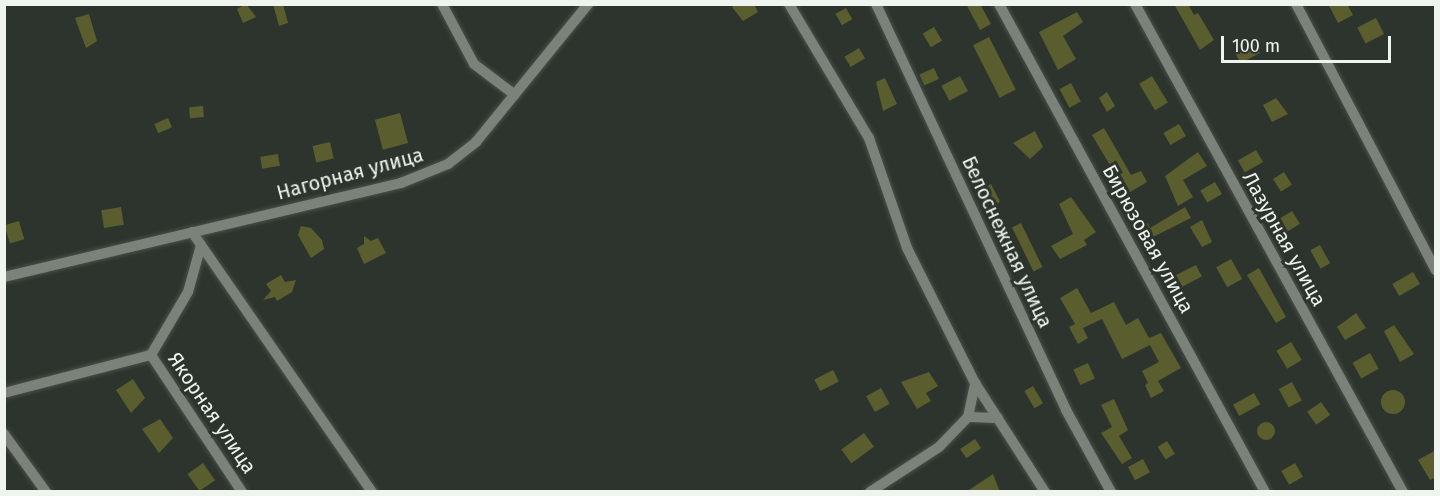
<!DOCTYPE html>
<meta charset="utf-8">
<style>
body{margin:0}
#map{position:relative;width:1440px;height:496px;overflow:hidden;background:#2d342d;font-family:"Fira Sans",sans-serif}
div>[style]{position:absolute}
.building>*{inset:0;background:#5a5d2d;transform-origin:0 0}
.round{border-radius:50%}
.roads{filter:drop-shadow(0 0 2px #4a4f49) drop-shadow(0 0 2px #4a4f49)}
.minor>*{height:10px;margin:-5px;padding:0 5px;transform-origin:5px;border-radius:5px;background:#7b827a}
span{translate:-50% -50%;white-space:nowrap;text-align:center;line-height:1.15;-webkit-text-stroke:6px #2d342d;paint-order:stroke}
.street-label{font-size:20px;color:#eff4ef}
.frame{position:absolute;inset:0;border:6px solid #eff4ef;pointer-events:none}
.scale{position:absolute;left:1221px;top:36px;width:170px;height:27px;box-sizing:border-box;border:3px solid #eff4ef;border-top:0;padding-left:8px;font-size:18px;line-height:21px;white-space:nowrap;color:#eff4ef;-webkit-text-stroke:4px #2d342d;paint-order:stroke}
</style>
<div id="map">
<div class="building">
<div style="clip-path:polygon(246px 4px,256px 17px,243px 23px,237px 9px)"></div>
<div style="clip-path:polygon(273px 4px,283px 4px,288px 23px,279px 26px)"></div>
<div style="clip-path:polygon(737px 4px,754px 4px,758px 12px,743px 21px,732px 7px)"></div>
<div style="clip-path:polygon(966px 4px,980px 4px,991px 24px,980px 30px)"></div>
<div style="clip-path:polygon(1174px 4px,1188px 4px,1194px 15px,1198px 13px,1214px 40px,1200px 50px)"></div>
<div style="clip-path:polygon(1328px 4px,1347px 4px,1353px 15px,1338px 23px)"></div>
<div style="left:846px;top:8px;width:13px;height:12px;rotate:61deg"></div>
<div style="clip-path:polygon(1077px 12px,1083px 22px,1063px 36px,1076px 59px,1058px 70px,1039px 32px)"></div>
<div style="clip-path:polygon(89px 14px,97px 41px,86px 48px,75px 18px)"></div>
<div style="left:1376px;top:18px;width:18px;height:21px;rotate:63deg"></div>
<div style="left:934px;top:27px;width:16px;height:13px;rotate:60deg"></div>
<div style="left:989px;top:37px;width:59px;height:18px;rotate:63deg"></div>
<div style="clip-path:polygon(1255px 43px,1260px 53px,1241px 63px,1236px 55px)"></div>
<div style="left:859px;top:48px;width:12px;height:17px;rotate:59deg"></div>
<div style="left:934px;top:68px;width:12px;height:16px;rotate:66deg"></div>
<div style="left:960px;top:76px;width:17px;height:21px;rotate:62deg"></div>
<div style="left:1152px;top:76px;width:31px;height:15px;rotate:59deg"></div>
<div style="clip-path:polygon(885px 78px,897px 104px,883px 111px,876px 82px)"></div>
<div style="left:1071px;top:83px;width:21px;height:13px;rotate:62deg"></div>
<div style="clip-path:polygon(1107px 92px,1115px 106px,1107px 112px,1099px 98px)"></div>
<div style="clip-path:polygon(1276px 98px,1288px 114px,1272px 122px,1263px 105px)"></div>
<div style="left:203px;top:106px;width:11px;height:14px;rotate:85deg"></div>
<div style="left:400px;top:113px;width:31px;height:26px;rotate:75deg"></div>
<div style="left:168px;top:118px;width:10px;height:15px;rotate:66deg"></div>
<div style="left:1179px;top:124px;width:14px;height:18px;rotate:60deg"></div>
<div style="clip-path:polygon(1104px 128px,1131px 175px,1141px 171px,1147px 182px,1127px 194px,1092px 135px)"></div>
<div style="clip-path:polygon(1035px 131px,1043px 147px,1030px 159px,1013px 143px)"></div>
<div style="left:330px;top:142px;width:17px;height:18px;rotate:77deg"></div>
<div style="left:1256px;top:150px;width:14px;height:21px;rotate:60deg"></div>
<div style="clip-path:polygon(1198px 152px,1207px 166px,1183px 180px,1193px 197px,1178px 206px,1165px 176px)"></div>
<div style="left:278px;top:154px;width:12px;height:18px;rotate:81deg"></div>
<div style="left:1284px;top:172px;width:15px;height:13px;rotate:58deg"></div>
<div style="left:1215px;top:182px;width:14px;height:17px;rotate:60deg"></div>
<div style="left:991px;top:184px;width:20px;height:16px;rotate:63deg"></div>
<div style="clip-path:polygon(1071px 197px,1096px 232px,1084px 240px,1087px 245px,1060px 259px,1051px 246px,1073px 234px,1059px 204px)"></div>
<div style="left:121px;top:207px;width:18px;height:20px;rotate:81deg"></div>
<div style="clip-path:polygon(1185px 207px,1191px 218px,1143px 242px,1136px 230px,1148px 223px,1150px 228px)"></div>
<div style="left:1292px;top:211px;width:15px;height:26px;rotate:58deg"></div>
<div style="clip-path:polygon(1202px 220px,1212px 242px,1202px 247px,1190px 227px)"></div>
<div style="left:19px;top:221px;width:19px;height:15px;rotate:74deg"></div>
<div style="left:1021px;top:223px;width:49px;height:10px;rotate:64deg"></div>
<div style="clip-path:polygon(301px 226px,311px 228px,322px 240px,324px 249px,311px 258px,298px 235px)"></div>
<div style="clip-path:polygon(364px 236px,371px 241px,378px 238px,386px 253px,364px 264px,357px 248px,364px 244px)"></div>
<div style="left:1320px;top:245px;width:21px;height:11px;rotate:61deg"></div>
<div style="left:1231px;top:259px;width:23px;height:17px;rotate:61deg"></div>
<div style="left:1196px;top:265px;width:13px;height:25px;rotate:63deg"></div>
<div style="clip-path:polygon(1259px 268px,1286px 317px,1276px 323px,1247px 275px)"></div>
<div style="left:1413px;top:272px;width:14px;height:24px;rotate:60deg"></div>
<div style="clip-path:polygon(281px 275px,285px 282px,296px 280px,292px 292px,277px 301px,275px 297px,263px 300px,271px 291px,266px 284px)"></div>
<div style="clip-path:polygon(1077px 288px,1091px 313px,1114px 302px,1126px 325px,1138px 318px,1149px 338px,1161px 333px,1181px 368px,1158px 381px,1164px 391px,1151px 398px,1145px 385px,1148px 383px,1142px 371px,1159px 362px,1150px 345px,1122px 359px,1102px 319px,1083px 328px,1088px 338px,1078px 344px,1069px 327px,1075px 324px,1060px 298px)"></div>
<div style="clip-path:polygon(1356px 313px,1366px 328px,1345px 340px,1337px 327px)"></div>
<div style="clip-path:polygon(1394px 325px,1414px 354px,1400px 362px,1384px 331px)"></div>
<div style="left:1291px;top:342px;width:21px;height:17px;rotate:59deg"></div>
<div style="left:1370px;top:353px;width:18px;height:20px;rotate:61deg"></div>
<div style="left:1088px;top:363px;width:17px;height:16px;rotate:66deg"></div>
<div style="left:833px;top:370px;width:13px;height:21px;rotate:63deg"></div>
<div style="clip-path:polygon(929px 372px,938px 386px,926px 393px,931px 401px,917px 409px,901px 382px)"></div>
<div style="clip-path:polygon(133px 379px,145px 398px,131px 413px,116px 390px)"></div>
<div style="left:1292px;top:382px;width:21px;height:15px;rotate:62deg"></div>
<div style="left:1033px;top:386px;width:20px;height:10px;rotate:60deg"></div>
<div style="left:881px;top:388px;width:18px;height:17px;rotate:61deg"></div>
<div class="round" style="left:1381px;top:390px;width:24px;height:24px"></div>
<div style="left:1254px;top:393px;width:13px;height:24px;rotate:61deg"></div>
<div style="clip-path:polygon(1114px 399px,1128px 430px,1119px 436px,1132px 458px,1122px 464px,1101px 433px,1112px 427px,1101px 405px)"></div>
<div style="left:1321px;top:402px;width:16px;height:17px;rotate:55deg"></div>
<div style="clip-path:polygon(160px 419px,173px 438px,159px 453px,142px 429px)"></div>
<div class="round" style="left:1257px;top:422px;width:18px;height:18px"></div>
<div style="left:864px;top:433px;width:17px;height:28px;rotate:54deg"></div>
<div style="left:975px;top:439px;width:11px;height:18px;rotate:56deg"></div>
<div style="left:1167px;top:441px;width:15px;height:11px;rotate:58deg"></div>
<div style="clip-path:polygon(1436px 450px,1436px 477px,1430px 480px,1418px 460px)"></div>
<div style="left:1143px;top:459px;width:15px;height:17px;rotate:62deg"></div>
<div style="left:203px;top:463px;width:21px;height:19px;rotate:55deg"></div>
<div style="left:1295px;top:463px;width:16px;height:16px;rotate:60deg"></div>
<div style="clip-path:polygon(993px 474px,1000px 492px,966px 492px)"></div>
</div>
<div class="roads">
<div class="minor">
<div style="left:442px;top:4px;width:68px;rotate:61.9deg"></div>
<div style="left:474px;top:64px;width:51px;rotate:37.1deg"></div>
<div style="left:789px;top:4px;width:156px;rotate:59.2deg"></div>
<div style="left:869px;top:138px;width:116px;rotate:70.9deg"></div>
<div style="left:907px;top:248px;width:151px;rotate:63.3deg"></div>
<div style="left:975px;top:383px;width:130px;rotate:57.3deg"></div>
<div style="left:876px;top:4px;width:448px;rotate:64.9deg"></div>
<div style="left:1066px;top:410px;width:94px;rotate:61.2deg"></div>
<div style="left:999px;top:4px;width:556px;rotate:61.41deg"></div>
<div style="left:1135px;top:4px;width:557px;rotate:61.23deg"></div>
<div style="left:1296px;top:4px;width:301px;rotate:62.3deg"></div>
<div style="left:192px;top:232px;width:316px;rotate:55.3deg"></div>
<div style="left:4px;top:277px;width:408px;rotate:-13.3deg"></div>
<div style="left:401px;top:183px;width:51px;rotate:-22deg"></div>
<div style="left:448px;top:164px;width:36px;rotate:-38deg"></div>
<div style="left:476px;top:142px;width:178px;rotate:-50.9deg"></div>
<div style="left:151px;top:355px;width:164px;rotate:56.4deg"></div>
<div style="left:4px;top:393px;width:152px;rotate:-14.5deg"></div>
<div style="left:151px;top:355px;width:73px;rotate:-59.6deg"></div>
<div style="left:188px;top:292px;width:49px;rotate:-74.5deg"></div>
<div style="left:968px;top:417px;width:35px;rotate:-78deg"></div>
<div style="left:4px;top:434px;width:72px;rotate:54.1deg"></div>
<div style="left:870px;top:492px;width:82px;rotate:-33.1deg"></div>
<div style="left:939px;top:447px;width:42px;rotate:-46deg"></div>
<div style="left:968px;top:417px;width:30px;rotate:2deg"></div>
</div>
</div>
<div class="street-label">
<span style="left:350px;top:174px;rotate:-15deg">Нагорная улица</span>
<span style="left:1148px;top:239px;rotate:61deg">Бирюзовая улица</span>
<span style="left:1284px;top:239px;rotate:61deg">Лазурная улица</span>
<span style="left:1007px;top:242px;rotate:65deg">Белоснежная улица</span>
<span style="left:212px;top:413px;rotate:56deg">Якорная улица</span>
</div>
<div class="frame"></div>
<div class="scale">100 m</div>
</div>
